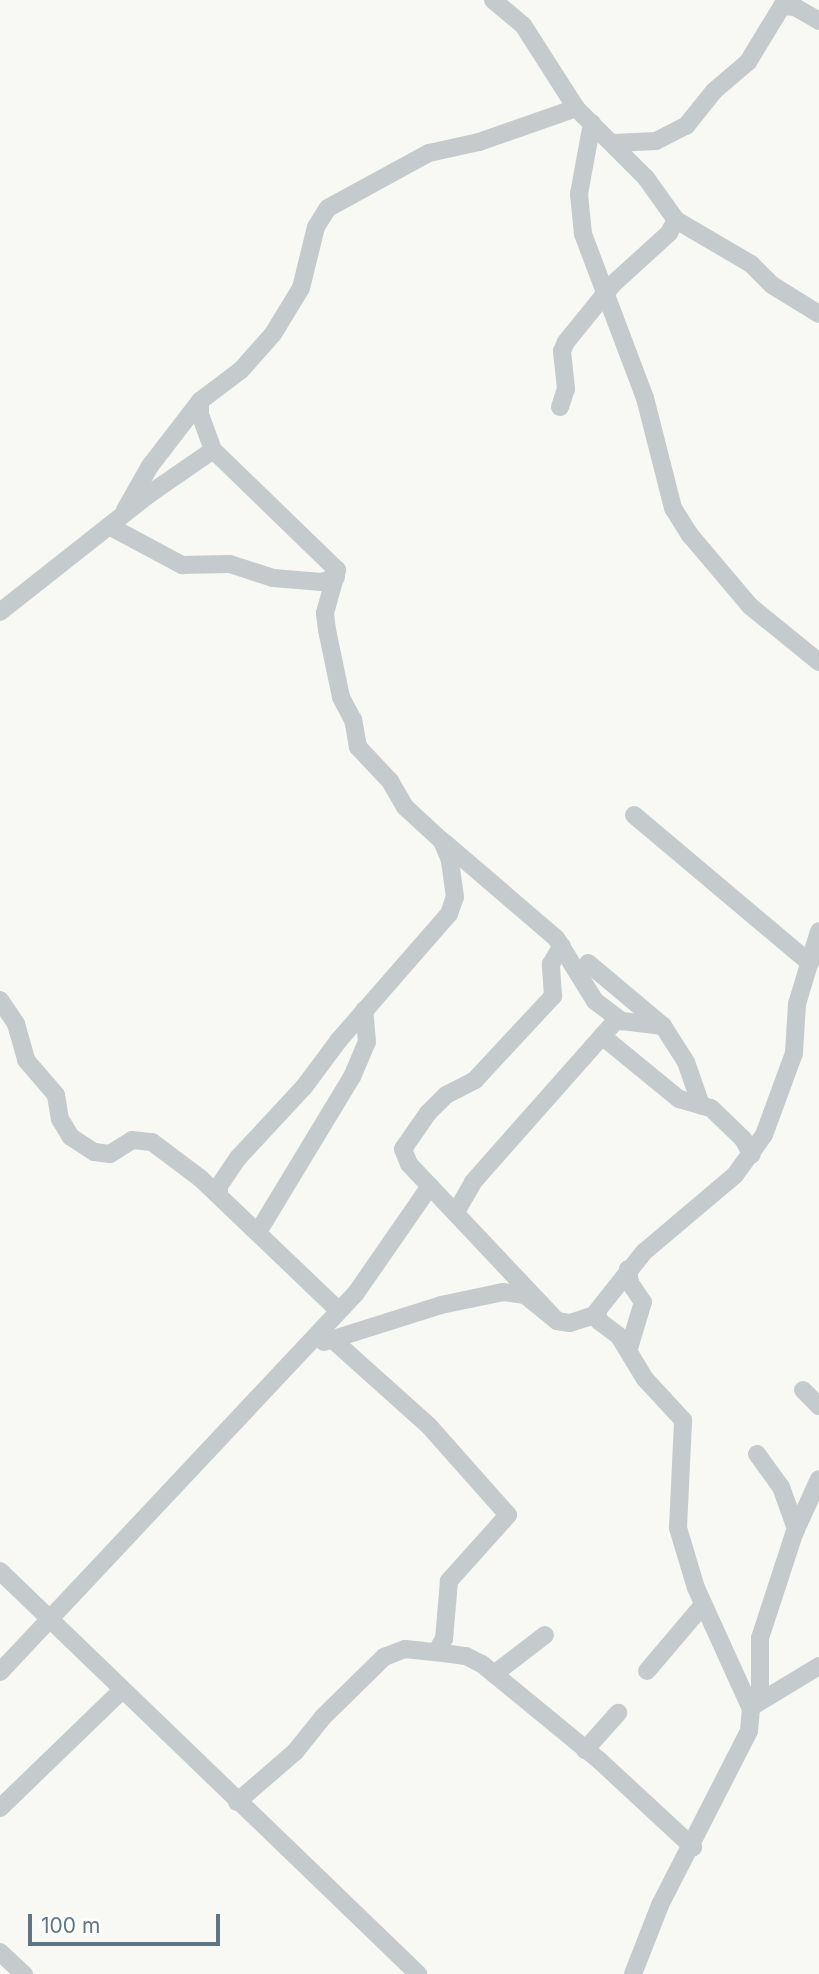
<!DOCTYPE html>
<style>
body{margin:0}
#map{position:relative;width:819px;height:1974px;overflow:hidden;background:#f8f8f4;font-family:Inter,sans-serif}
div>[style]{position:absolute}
.minor>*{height:18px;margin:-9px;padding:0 9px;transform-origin:9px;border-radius:9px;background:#c5cacd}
span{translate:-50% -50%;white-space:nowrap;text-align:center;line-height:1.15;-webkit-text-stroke:7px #fff;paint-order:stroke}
.scale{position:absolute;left:28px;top:1914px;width:192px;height:32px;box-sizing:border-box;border:4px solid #607582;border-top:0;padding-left:9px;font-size:21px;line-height:24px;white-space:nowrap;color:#607582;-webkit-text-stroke:5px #fff;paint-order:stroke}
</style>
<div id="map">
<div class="minor">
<div style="left:493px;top:0;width:39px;rotate:40deg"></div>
<div style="left:523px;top:25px;width:98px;rotate:57.4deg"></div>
<div style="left:576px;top:108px;width:99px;rotate:45deg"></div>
<div style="left:646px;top:178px;width:52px;rotate:54.5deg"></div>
<div style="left:676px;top:220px;width:87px;rotate:30.4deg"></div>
<div style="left:751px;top:264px;width:30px;rotate:45deg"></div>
<div style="left:772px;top:285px;width:55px;rotate:31.7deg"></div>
<div style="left:592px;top:123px;width:72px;rotate:100.4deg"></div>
<div style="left:579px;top:194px;width:40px;rotate:84.3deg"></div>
<div style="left:583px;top:234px;width:175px;rotate:69.3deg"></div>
<div style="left:645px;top:398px;width:114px;rotate:75.7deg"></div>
<div style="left:673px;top:508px;width:32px;rotate:58deg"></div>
<div style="left:690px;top:535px;width:93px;rotate:49.8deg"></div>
<div style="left:750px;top:606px;width:89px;rotate:39.1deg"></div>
<div style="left:613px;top:143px;width:43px;rotate:-2.7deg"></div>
<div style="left:656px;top:141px;width:34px;rotate:-27deg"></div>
<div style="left:686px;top:126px;width:45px;rotate:-51.3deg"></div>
<div style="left:714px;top:91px;width:45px;rotate:-40.5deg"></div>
<div style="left:748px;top:62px;width:66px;rotate:-58.7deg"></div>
<div style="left:782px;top:6px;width:13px;rotate:4deg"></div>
<div style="left:795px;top:7px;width:28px;rotate:30deg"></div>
<div style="left:560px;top:407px;width:19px;rotate:-72deg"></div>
<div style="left:566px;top:389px;width:38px;rotate:-96deg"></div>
<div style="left:562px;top:351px;width:10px;rotate:-66deg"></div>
<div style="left:566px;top:342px;width:75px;rotate:-51deg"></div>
<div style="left:613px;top:284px;width:76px;rotate:-42.3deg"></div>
<div style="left:669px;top:233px;width:15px;rotate:-62deg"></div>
<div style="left:125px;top:510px;width:51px;rotate:-60.4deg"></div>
<div style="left:150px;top:466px;width:82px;rotate:-52.4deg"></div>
<div style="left:111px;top:527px;width:81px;rotate:28.2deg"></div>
<div style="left:182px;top:565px;width:48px;rotate:-1.2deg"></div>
<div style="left:230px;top:564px;width:45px;rotate:18deg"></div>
<div style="left:273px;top:578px;width:49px;rotate:4.7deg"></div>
<div style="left:322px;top:582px;width:15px;rotate:-20deg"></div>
<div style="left:0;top:612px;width:189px;rotate:-38.3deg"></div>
<div style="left:148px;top:495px;width:79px;rotate:-34.7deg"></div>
<div style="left:634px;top:815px;width:230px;rotate:40.1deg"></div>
<div style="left:445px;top:843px;width:146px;rotate:40.6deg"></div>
<div style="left:556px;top:938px;width:74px;rotate:58.2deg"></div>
<div style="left:595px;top:1001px;width:34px;rotate:37deg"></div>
<div style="left:622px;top:1021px;width:41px;rotate:7deg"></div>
<div style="left:588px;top:963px;width:98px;rotate:40deg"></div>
<div style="left:663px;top:1026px;width:43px;rotate:57.4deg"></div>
<div style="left:686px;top:1062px;width:46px;rotate:70.8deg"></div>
<div style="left:0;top:1000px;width:29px;rotate:56deg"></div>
<div style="left:16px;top:1024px;width:37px;rotate:74deg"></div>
<div style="left:26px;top:1060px;width:46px;rotate:49.4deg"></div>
<div style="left:56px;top:1095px;width:24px;rotate:81deg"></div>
<div style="left:60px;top:1119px;width:21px;rotate:59deg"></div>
<div style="left:71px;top:1137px;width:27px;rotate:33deg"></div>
<div style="left:94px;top:1152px;width:16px;rotate:7deg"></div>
<div style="left:110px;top:1154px;width:26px;rotate:-32deg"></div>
<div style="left:132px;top:1140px;width:20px;rotate:6deg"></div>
<div style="left:152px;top:1142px;width:60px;rotate:36.9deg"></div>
<div style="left:200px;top:1178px;width:192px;rotate:43.7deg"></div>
<div style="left:602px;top:1036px;width:99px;rotate:39.3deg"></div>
<div style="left:679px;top:1099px;width:33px;rotate:16deg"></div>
<div style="left:711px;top:1108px;width:45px;rotate:44.1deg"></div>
<div style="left:743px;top:1139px;width:18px;rotate:61deg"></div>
<div style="left:219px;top:1195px;width:9px;rotate:-90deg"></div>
<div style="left:219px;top:1186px;width:34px;rotate:-56deg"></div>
<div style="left:238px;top:1158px;width:97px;rotate:-47.1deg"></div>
<div style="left:304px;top:1087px;width:59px;rotate:-53.3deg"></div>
<div style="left:339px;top:1040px;width:167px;rotate:-48.9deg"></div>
<div style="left:449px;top:914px;width:18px;rotate:-71deg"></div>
<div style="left:455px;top:897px;width:37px;rotate:-98deg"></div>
<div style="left:450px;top:860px;width:21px;rotate:-113deg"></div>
<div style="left:442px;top:841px;width:50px;rotate:-137.4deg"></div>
<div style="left:405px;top:807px;width:30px;rotate:-120deg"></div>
<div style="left:390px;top:781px;width:47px;rotate:-133.3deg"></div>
<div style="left:358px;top:747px;width:27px;rotate:-100deg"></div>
<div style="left:353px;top:720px;width:26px;rotate:-118deg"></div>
<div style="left:341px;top:697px;width:68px;rotate:-101.8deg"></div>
<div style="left:327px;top:630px;width:17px;rotate:-97deg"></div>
<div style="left:325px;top:613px;width:45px;rotate:-74.4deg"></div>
<div style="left:337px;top:570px;width:173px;rotate:-135.9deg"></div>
<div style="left:213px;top:450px;width:37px;rotate:-110deg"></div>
<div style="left:200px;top:415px;width:14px;rotate:-90deg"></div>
<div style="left:200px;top:401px;width:51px;rotate:-37.1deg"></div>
<div style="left:241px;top:370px;width:48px;rotate:-48.4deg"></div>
<div style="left:273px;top:334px;width:54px;rotate:-58.7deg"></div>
<div style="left:301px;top:288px;width:63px;rotate:-76.2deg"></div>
<div style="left:316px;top:227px;width:22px;rotate:-58deg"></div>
<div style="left:328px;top:208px;width:115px;rotate:-28.6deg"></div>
<div style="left:429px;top:153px;width:51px;rotate:-12.4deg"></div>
<div style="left:479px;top:142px;width:103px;rotate:-19.3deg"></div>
<div style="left:456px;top:1212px;width:34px;rotate:-60deg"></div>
<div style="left:473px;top:1182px;width:217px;rotate:-48.5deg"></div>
<div style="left:258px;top:1232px;width:181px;rotate:-58.8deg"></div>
<div style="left:352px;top:1077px;width:38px;rotate:-67deg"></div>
<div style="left:367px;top:1042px;width:32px;rotate:-95deg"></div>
<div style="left:628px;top:1269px;width:14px;rotate:82deg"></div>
<div style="left:630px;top:1283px;width:23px;rotate:56deg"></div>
<div style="left:643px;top:1302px;width:48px;rotate:106.9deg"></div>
<div style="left:557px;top:1321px;width:216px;rotate:-133.3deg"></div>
<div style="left:409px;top:1164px;width:16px;rotate:-112deg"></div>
<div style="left:403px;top:1149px;width:44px;rotate:-55.2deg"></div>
<div style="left:428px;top:1113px;width:25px;rotate:-45deg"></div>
<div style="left:446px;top:1095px;width:33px;rotate:-27deg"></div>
<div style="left:475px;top:1080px;width:115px;rotate:-47.1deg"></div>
<div style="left:553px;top:996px;width:32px;rotate:-94deg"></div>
<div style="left:551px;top:964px;width:21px;rotate:-59deg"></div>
<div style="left:332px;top:1339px;width:130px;rotate:41.9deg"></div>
<div style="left:429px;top:1426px;width:119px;rotate:48.4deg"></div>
<div style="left:508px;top:1515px;width:89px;rotate:131.8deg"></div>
<div style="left:449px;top:1581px;width:58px;rotate:94.9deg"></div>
<div style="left:444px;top:1639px;width:15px;rotate:122deg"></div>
<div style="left:324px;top:1342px;width:123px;rotate:-17.5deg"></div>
<div style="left:441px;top:1305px;width:63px;rotate:-11.8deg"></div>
<div style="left:503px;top:1292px;width:22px;rotate:8deg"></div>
<div style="left:525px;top:1295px;width:41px;rotate:39.1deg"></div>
<div style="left:557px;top:1321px;width:13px;rotate:9deg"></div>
<div style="left:570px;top:1323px;width:28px;rotate:-18deg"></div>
<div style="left:803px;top:1390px;width:23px;rotate:45deg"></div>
<div style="left:757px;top:1454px;width:41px;rotate:54deg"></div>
<div style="left:781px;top:1487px;width:45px;rotate:70.3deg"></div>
<div style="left:0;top:1571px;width:581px;rotate:43.95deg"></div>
<div style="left:647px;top:1671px;width:87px;rotate:-49.7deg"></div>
<div style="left:0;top:1672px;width:520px;rotate:-46.79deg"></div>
<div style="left:356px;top:1293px;width:130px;rotate:-55.3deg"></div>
<div style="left:494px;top:1674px;width:64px;rotate:-37.4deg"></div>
<div style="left:760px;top:1699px;width:61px;rotate:-90deg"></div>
<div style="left:760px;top:1638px;width:109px;rotate:-71.9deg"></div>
<div style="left:794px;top:1534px;width:60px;rotate:-65.6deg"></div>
<div style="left:753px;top:1706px;width:77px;rotate:-31.2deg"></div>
<div style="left:585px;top:1750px;width:50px;rotate:-48.3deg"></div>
<div style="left:237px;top:1802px;width:77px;rotate:-40.8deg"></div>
<div style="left:295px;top:1752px;width:45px;rotate:-51.3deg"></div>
<div style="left:323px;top:1717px;width:86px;rotate:-44.5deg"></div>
<div style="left:384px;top:1657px;width:22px;rotate:-21deg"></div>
<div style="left:405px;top:1649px;width:31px;rotate:6deg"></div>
<div style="left:436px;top:1652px;width:30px;rotate:8deg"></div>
<div style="left:466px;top:1656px;width:18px;rotate:27deg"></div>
<div style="left:482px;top:1664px;width:153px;rotate:39.4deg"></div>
<div style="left:600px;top:1761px;width:127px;rotate:42.8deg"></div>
<div style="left:0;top:1808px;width:168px;rotate:-44deg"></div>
<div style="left:0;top:1952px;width:33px;rotate:43deg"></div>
<div style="left:633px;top:1974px;width:74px;rotate:-68.6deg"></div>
<div style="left:660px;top:1905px;width:195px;rotate:-62.9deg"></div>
<div style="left:749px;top:1731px;width:22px;rotate:-85deg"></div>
<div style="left:751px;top:1709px;width:133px;rotate:-114.4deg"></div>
<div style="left:696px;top:1588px;width:63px;rotate:-106.7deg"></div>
<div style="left:678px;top:1528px;width:108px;rotate:-87.3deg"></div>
<div style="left:683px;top:1420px;width:56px;rotate:-132.8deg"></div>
<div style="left:645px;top:1379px;width:50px;rotate:-121.2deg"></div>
<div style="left:619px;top:1336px;width:25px;rotate:-143deg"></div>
<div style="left:599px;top:1321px;width:10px;rotate:-101deg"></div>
<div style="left:597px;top:1311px;width:75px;rotate:-51.5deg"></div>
<div style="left:644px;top:1252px;width:119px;rotate:-40.2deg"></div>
<div style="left:735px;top:1175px;width:49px;rotate:-54.1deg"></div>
<div style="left:764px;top:1135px;width:87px;rotate:-69.9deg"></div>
<div style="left:794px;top:1053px;width:49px;rotate:-86.5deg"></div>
<div style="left:797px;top:1004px;width:76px;rotate:-73.2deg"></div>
</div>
<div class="scale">100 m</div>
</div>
